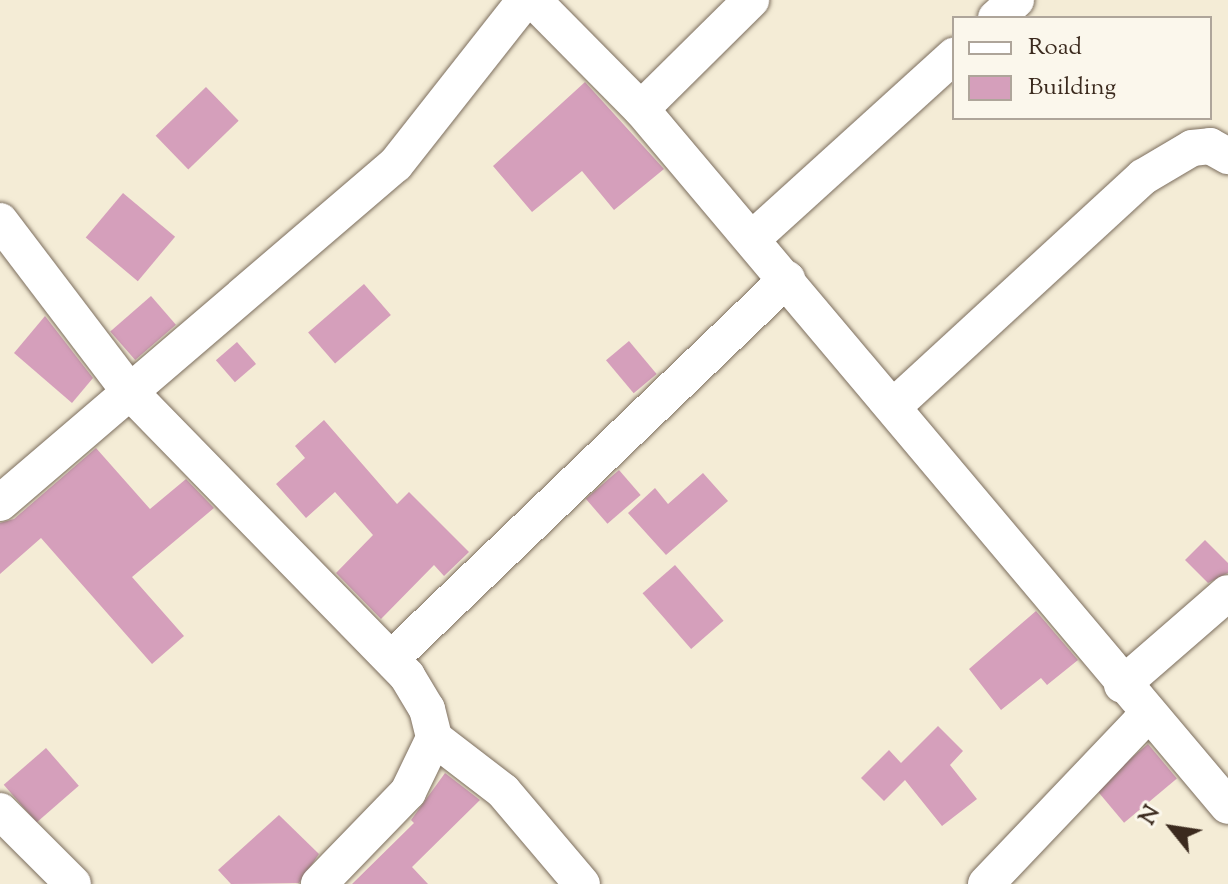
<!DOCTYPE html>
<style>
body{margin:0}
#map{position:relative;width:1228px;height:884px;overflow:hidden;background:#f4ecd6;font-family:"Sorts Mill Goudy",serif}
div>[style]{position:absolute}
.building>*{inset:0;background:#d59fbb;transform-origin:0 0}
.roads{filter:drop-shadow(0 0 2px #7c6e5e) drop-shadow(0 0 2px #7c6e5e)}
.street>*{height:36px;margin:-18px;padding:0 18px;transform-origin:18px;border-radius:18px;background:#fff}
span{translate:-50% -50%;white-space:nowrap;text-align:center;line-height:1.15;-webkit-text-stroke:6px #fbf7ec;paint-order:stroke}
.legend{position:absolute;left:952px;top:16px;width:260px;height:104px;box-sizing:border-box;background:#fbf7ec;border:2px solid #aea59a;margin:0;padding:10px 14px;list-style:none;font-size:24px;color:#3b2a1e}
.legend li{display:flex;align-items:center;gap:16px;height:40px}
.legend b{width:40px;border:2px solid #aea59a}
.north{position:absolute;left:1132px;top:788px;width:80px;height:80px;-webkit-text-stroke:6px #fbf7ec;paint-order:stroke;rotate:300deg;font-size:22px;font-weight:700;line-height:32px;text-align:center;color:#3b2a1e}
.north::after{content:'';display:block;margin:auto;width:28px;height:36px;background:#3b2a1e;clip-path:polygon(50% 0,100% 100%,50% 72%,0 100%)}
</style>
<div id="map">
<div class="building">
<div style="clip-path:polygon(585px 82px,664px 169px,614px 210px,582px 171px,532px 212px,493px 166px)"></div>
<div style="left:206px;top:87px;width:47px;height:70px;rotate:46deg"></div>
<div style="left:123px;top:193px;width:68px;height:58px;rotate:40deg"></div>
<div style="left:364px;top:284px;width:41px;height:74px;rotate:49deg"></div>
<div style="left:151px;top:296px;width:38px;height:54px;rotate:49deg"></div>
<div style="clip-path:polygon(45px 316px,93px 378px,72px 403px,14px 353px)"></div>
<div style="left:629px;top:341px;width:43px;height:30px;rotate:50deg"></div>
<div style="left:237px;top:342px;width:29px;height:28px;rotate:49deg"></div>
<div style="clip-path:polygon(324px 420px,397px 504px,409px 492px,469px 552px,444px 576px,434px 565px,381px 619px,336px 573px,373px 535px,335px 492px,306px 518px,276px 484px,305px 458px,295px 446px)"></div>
<div style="clip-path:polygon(96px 448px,150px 509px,186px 479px,214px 508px,132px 577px,184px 636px,152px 664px,41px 538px,0 574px,0 523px,14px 519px)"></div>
<div style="left:619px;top:470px;width:33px;height:44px;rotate:49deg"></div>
<div style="clip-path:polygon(703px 473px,728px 501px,666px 555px,628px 513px,655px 488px,668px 504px)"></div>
<div style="clip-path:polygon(1205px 540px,1228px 563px,1228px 573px,1208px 583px,1185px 560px)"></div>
<div style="left:675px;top:565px;width:74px;height:43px;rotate:49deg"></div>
<div style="clip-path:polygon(1036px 611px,1078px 660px,1047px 685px,1041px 678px,1001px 710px,969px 669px)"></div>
<div style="clip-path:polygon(938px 726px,963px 751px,950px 765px,977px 799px,942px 826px,905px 780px,884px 801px,861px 778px,889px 750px,901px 763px)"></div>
<div style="left:1148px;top:744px;width:45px;height:69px;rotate:50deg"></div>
<div style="left:46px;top:748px;width:50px;height:56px;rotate:49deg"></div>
<div style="clip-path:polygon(445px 773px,480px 800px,412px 867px,428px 884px,352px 884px,414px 823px,411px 820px)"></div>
<div style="clip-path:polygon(279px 815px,319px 854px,299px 883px,231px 884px,218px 870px)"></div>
</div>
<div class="roads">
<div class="street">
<div style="left:533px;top:0;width:153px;rotate:45.3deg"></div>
<div style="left:641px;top:109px;width:911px;rotate:49.9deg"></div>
<div style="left:996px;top:18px;width:27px;rotate:-42deg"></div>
<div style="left:641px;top:109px;width:155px;rotate:-44.7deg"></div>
<div style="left:0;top:221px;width:215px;rotate:52.8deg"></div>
<div style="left:130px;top:392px;width:397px;rotate:45.7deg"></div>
<div style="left:407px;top:676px;width:39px;rotate:59deg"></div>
<div style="left:427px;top:709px;width:30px;rotate:76deg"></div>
<div style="left:434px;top:738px;width:60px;rotate:115.7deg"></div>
<div style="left:408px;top:792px;width:128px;rotate:134.1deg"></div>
<div style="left:752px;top:239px;width:273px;rotate:-42.2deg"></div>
<div style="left:895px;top:405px;width:337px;rotate:-42.6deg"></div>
<div style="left:1143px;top:177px;width:57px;rotate:-30.6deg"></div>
<div style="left:1192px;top:148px;width:18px;rotate:-6deg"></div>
<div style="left:1210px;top:146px;width:21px;rotate:29deg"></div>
<div style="left:0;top:503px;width:521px;rotate:-40.57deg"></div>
<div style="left:396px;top:164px;width:209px;rotate:-51.8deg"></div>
<div style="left:391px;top:659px;width:549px;rotate:-43.82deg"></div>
<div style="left:1122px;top:685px;width:140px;rotate:-41deg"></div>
<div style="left:434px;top:738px;width:87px;rotate:37.5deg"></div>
<div style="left:503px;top:791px;width:122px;rotate:49.7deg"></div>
<div style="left:0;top:811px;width:103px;rotate:45deg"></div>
<div style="left:986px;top:884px;width:235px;rotate:-46.4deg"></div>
</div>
</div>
<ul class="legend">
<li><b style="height:10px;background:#fff"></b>Road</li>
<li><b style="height:22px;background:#d59fbb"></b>Building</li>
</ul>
<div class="north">N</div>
</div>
